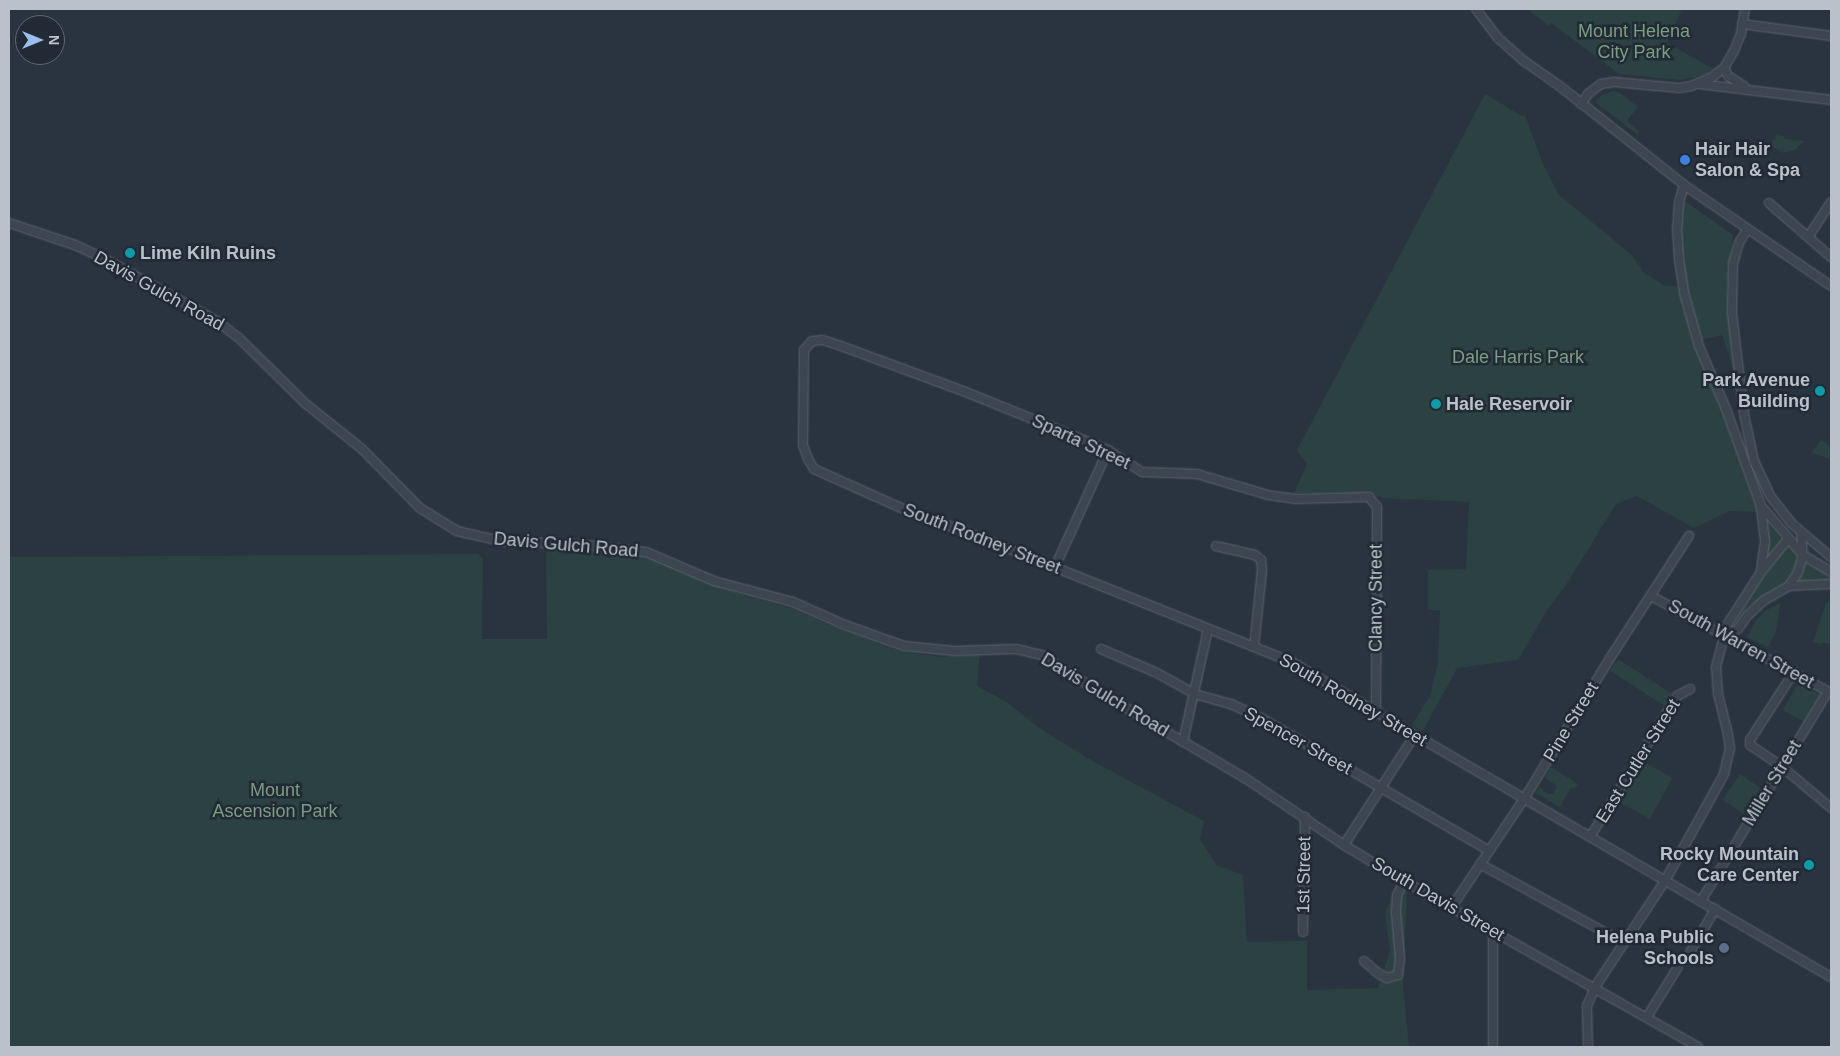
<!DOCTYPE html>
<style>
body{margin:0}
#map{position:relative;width:1840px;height:1056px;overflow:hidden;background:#293440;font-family:Arial,sans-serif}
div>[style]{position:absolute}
.green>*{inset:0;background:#2c4142;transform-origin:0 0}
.roads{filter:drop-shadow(0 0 1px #5b646d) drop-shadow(0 0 1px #5b646d)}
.minor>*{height:8px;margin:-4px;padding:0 4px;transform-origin:4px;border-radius:4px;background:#3d4650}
.dots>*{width:14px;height:14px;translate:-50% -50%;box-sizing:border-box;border:2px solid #222b35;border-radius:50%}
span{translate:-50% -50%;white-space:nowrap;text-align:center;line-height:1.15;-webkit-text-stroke:5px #222b35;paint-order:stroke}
.park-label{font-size:18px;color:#7b9d81}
.poi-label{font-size:18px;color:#bac1ca;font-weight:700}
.left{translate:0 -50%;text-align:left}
.right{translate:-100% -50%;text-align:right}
.street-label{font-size:18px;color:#bac1ca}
.frame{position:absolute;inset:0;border:10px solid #bac1ca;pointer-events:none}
.north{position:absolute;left:15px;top:15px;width:50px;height:50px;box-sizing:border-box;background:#222b35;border:1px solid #5f6771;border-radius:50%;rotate:90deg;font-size:14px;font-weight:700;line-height:20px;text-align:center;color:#bac1ca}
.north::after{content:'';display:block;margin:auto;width:18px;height:22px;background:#9bbfee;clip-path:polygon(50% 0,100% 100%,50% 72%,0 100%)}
</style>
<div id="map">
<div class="green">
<div style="clip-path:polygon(1527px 9px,1682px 9px,1667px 43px,1714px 69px,1703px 75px,1680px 80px,1619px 74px,1551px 23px,1549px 26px)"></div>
<div style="clip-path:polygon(1613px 91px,1619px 92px,1638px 107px,1627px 121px,1639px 131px,1638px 135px,1595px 102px,1602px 95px)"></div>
<div style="clip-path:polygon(1485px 94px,1522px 116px,1525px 115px,1543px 164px,1559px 195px,1633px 256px,1643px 272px,1663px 285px,1680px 287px,1695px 347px,1721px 407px,1758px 512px,1730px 511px,1694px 528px,1637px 496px,1616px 504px,1566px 585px,1547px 610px,1518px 660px,1457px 668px,1423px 731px,1412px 725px,1430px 696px,1438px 662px,1440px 610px,1428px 610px,1428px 570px,1466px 569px,1469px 502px,1384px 498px,1368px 494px,1294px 493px,1307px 464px,1297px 450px)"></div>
<div style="clip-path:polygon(1776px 135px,1783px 136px,1785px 139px,1804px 141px,1795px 150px,1783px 153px,1769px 144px,1772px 140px,1775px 140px)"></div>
<div style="clip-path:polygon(1685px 201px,1733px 235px,1727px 289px,1733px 368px,1722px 335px,1700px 340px,1688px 296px,1682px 259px,1681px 212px,1682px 204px)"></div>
<div style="clip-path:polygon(1821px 440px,1830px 446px,1831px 445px,1831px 459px,1811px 453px)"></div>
<div style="clip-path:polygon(1767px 523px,1783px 541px,1765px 558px,1767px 544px)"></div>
<div style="clip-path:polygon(1785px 547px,1790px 547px,1797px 554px,1798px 560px,1793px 573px,1783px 585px,1749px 606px,1733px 626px,1759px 582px)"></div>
<div style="clip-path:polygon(546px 549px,646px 555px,686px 574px,746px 596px,792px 608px,827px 624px,899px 651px,940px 657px,980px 654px,977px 686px,1005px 701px,1042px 730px,1098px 764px,1204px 821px,1200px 839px,1216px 865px,1243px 875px,1247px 942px,1307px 941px,1307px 990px,1378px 988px,1390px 951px,1385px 913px,1397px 883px,1407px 892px,1403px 985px,1409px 1047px,9px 1047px,9px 557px,478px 554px,483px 558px,482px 639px,547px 639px)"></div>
<div style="clip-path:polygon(1806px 560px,1831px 577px,1831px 580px,1797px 582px)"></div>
<div style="clip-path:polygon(1831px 599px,1831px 642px,1829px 644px,1822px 642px,1821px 644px,1813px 642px,1826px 603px)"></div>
<div style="clip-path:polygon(1780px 603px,1776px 632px,1768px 647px,1747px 638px,1755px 622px,1765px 611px)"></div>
<div style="left:1618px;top:659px;width:64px;height:14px;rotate:33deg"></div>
<div style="left:1798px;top:683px;width:25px;height:31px;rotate:29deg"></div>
<div style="left:1642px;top:761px;width:35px;height:47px;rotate:29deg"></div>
<div style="clip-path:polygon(1551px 767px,1578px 784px,1574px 789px,1571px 787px,1560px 807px,1535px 793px,1540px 787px,1548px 794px,1553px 794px,1557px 786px,1545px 778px)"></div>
<div style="left:1740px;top:774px;width:25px;height:31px;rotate:34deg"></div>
</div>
<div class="roads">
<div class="minor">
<div style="left:1476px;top:9px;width:35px;rotate:53deg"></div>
<div style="left:1497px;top:37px;width:36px;rotate:42deg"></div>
<div style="left:1524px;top:61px;width:45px;rotate:35.1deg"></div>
<div style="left:1561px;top:87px;width:157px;rotate:38.5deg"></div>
<div style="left:1684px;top:185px;width:178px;rotate:34.5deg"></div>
<div style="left:1742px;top:24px;width:90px;rotate:7.7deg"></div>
<div style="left:1724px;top:68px;width:9px;rotate:63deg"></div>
<div style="left:1728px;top:76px;width:19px;rotate:32deg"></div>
<div style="left:1699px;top:84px;width:133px;rotate:6.9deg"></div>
<div style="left:1581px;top:104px;width:12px;rotate:-55deg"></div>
<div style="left:1588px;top:94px;width:16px;rotate:-38deg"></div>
<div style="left:1601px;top:84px;width:13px;rotate:-9deg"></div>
<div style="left:1614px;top:82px;width:65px;rotate:5.3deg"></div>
<div style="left:1679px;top:88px;width:12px;rotate:-9deg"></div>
<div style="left:1691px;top:86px;width:23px;rotate:-23deg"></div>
<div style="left:1712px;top:77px;width:15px;rotate:-37deg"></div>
<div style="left:1724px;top:68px;width:20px;rotate:-60deg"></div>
<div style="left:1734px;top:51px;width:18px;rotate:-68deg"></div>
<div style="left:1741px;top:34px;width:25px;rotate:-81deg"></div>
<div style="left:1684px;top:185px;width:19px;rotate:106deg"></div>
<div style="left:1679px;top:203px;width:26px;rotate:94deg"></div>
<div style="left:1677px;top:229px;width:31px;rotate:86deg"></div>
<div style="left:1679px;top:260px;width:36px;rotate:81deg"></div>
<div style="left:1685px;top:296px;width:52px;rotate:74.4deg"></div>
<div style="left:1699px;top:346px;width:69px;rotate:66.8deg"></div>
<div style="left:1726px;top:409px;width:103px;rotate:70.2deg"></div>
<div style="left:1761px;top:506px;width:65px;rotate:49.4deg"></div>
<div style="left:1803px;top:555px;width:33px;rotate:31deg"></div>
<div style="left:1769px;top:203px;width:82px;rotate:41.1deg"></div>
<div style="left:9px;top:223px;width:70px;rotate:18.4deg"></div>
<div style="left:75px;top:245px;width:33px;rotate:25deg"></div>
<div style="left:105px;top:259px;width:128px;rotate:29deg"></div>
<div style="left:217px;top:321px;width:29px;rotate:38deg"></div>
<div style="left:240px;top:339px;width:93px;rotate:44.6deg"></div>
<div style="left:306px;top:404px;width:72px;rotate:38.8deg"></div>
<div style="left:362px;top:449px;width:83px;rotate:45.5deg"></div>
<div style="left:420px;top:508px;width:44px;rotate:31.9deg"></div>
<div style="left:457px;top:531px;width:44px;rotate:13.1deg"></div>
<div style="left:500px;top:541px;width:85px;rotate:2.7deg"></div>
<div style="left:585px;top:545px;width:61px;rotate:6.5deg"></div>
<div style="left:646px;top:552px;width:74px;rotate:23.1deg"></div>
<div style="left:714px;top:581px;width:82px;rotate:14.9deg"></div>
<div style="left:793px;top:602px;width:57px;rotate:23.9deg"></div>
<div style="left:845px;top:625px;width:63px;rotate:19.6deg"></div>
<div style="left:904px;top:646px;width:51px;rotate:5.6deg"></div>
<div style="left:955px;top:651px;width:61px;rotate:-1.9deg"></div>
<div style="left:1016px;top:649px;width:27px;rotate:13deg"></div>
<div style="left:1042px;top:655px;width:74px;rotate:32.8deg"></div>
<div style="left:1104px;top:695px;width:164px;rotate:30.5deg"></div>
<div style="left:1245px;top:778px;width:120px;rotate:34.1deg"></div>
<div style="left:1344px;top:845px;width:68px;rotate:31.1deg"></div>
<div style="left:1402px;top:880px;width:340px;rotate:29.4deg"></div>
<div style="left:1747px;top:230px;width:15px;rotate:122deg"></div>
<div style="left:1739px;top:243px;width:22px;rotate:106deg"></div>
<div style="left:1733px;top:264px;width:49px;rotate:91.2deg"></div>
<div style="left:1732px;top:313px;width:102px;rotate:83.2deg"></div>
<div style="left:1744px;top:414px;width:48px;rotate:78deg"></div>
<div style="left:1754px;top:461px;width:40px;rotate:65deg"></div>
<div style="left:1771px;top:497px;width:33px;rotate:52deg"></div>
<div style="left:1791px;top:523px;width:52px;rotate:40.4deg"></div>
<div style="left:1809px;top:236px;width:40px;rotate:-57.1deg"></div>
<div style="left:1216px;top:546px;width:40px;rotate:13deg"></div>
<div style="left:1255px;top:555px;width:8px;rotate:40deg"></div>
<div style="left:1261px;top:560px;width:10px;rotate:84deg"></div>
<div style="left:1262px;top:570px;width:77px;rotate:95.9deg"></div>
<div style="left:1055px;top:567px;width:128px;rotate:-65.6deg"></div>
<div style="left:1761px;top:570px;width:29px;rotate:-82deg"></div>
<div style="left:1765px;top:541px;width:33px;rotate:-97deg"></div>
<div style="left:1789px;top:586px;width:42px;rotate:-2.7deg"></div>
<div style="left:1651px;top:596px;width:204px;rotate:28.3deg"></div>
<div style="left:1726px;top:635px;width:13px;rotate:-27deg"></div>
<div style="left:1738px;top:629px;width:16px;rotate:-55deg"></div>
<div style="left:1747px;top:616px;width:22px;rotate:-43deg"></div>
<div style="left:1763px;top:601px;width:30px;rotate:-30deg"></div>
<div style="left:1789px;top:586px;width:17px;rotate:-57deg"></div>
<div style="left:1798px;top:572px;width:18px;rotate:-74deg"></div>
<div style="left:1803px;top:555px;width:22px;rotate:-95deg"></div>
<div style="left:1101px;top:649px;width:61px;rotate:23.2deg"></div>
<div style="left:1157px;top:673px;width:43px;rotate:28.9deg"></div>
<div style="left:1195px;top:694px;width:37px;rotate:16deg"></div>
<div style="left:1231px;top:704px;width:33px;rotate:25deg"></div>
<div style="left:1261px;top:718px;width:263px;rotate:30.2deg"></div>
<div style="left:1794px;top:672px;width:81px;rotate:122.9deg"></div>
<div style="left:1750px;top:740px;width:5px;rotate:90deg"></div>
<div style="left:1750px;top:745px;width:37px;rotate:34deg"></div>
<div style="left:1781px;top:766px;width:65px;rotate:40deg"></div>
<div style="left:1376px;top:711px;width:204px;rotate:-89.7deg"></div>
<div style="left:1377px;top:507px;width:13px;rotate:-129deg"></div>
<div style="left:1369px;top:497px;width:73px;rotate:178.4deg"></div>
<div style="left:1296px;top:499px;width:28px;rotate:-172deg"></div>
<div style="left:1268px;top:495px;width:74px;rotate:-163.5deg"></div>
<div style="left:1197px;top:474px;width:55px;rotate:-177.9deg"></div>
<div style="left:1142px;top:472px;width:40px;rotate:-147.1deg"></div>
<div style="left:1108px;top:450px;width:44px;rotate:-157.5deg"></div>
<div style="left:1067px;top:433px;width:112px;rotate:-158deg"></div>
<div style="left:963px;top:391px;width:130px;rotate:-159.8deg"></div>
<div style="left:841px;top:346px;width:20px;rotate:-162deg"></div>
<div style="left:822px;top:340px;width:10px;rotate:174deg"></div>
<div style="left:812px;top:341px;width:12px;rotate:132deg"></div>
<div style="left:804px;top:350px;width:95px;rotate:90.6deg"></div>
<div style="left:803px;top:445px;width:15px;rotate:70deg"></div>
<div style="left:808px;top:459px;width:12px;rotate:59deg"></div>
<div style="left:814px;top:469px;width:105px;rotate:24.1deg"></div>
<div style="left:910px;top:512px;width:57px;rotate:19.4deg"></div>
<div style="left:964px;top:531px;width:353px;rotate:21.8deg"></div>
<div style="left:1292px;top:662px;width:143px;rotate:30.7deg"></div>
<div style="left:1415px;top:735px;width:481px;rotate:30.2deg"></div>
<div style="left:1183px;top:742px;width:116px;rotate:-77.5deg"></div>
<div style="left:1590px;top:837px;width:166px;rotate:-58.3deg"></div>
<div style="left:1677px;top:696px;width:15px;rotate:-28deg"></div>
<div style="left:1344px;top:845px;width:131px;rotate:-57.2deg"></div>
<div style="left:1480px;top:864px;width:164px;rotate:28.7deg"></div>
<div style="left:1701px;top:901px;width:245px;rotate:-58.8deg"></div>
<div style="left:1451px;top:908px;width:131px;rotate:-56.2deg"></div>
<div style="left:1524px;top:799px;width:169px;rotate:-58.6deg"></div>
<div style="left:1612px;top:655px;width:142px;rotate:-57.1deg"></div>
<div style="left:1303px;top:932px;width:115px;rotate:-89deg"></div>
<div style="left:1690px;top:953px;width:51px;rotate:-60.4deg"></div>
<div style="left:1364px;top:961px;width:20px;rotate:41deg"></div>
<div style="left:1379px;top:974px;width:9px;rotate:27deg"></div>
<div style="left:1387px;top:978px;width:11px;rotate:-15deg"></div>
<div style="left:1398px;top:975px;width:17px;rotate:-83deg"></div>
<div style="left:1400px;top:958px;width:45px;rotate:-95.1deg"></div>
<div style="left:1396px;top:913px;width:18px;rotate:-87deg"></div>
<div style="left:1397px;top:895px;width:16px;rotate:-63deg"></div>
<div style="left:1647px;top:1017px;width:59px;rotate:-58.2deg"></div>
<div style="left:1493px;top:1047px;width:116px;rotate:-90deg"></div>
<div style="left:1588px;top:1047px;width:41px;rotate:-91.4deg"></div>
<div style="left:1587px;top:1006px;width:21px;rotate:-67deg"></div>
<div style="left:1595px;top:987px;width:127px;rotate:-56.6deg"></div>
<div style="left:1665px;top:881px;width:122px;rotate:-61.1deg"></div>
<div style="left:1724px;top:774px;width:26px;rotate:-77deg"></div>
<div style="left:1730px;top:749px;width:15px;rotate:-98deg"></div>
<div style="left:1728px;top:734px;width:41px;rotate:-104deg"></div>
<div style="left:1718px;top:694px;width:27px;rotate:-94deg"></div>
<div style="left:1716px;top:667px;width:43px;rotate:-75.3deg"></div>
<div style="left:1727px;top:625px;width:63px;rotate:-57.3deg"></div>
<div style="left:1761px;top:572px;width:43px;rotate:-50.7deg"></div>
</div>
</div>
<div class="dots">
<div style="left:1685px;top:160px;background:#3f7fe0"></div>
<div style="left:130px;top:253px;background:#0f9aa8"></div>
<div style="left:1820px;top:391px;background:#0f9aa8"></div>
<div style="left:1436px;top:404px;background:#0f9aa8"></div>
<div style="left:1809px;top:865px;background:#0f9aa8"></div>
<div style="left:1724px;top:948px;background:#5c6f8a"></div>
</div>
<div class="park-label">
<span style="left:1634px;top:42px">Mount Helena<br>City Park</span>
<span style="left:1518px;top:357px">Dale Harris Park</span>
<span style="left:275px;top:801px">Mount<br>Ascension Park</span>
</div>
<div class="poi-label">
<span class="left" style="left:1695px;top:160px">Hair Hair<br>Salon &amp; Spa</span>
<span class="left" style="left:140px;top:253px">Lime Kiln Ruins</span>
<span class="right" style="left:1810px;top:391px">Park Avenue<br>Building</span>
<span class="left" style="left:1446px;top:404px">Hale Reservoir</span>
<span class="right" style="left:1799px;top:865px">Rocky Mountain<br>Care Center</span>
<span class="right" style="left:1714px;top:948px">Helena Public<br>Schools</span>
</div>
<div class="street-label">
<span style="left:159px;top:291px;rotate:29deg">Davis Gulch Road</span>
<span style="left:1081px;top:442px;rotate:25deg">Sparta Street</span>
<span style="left:982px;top:539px;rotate:21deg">South Rodney Street</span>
<span style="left:566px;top:545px;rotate:5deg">Davis Gulch Road</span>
<span style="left:1376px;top:598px;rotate:-90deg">Clancy Street</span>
<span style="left:1741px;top:644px;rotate:29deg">South Warren Street</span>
<span style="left:1105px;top:695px;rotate:31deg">Davis Gulch Road</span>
<span style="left:1353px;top:700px;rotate:30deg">South Rodney Street</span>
<span style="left:1571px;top:722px;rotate:-59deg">Pine Street</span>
<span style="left:1298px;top:741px;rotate:29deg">Spencer Street</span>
<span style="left:1638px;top:761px;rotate:-58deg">East Cutler Street</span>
<span style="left:1772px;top:783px;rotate:-59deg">Miller Street</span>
<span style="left:1304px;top:875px;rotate:-89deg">1st Street</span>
<span style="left:1438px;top:899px;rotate:30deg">South Davis Street</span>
</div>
<div class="frame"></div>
<div class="north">N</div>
</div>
